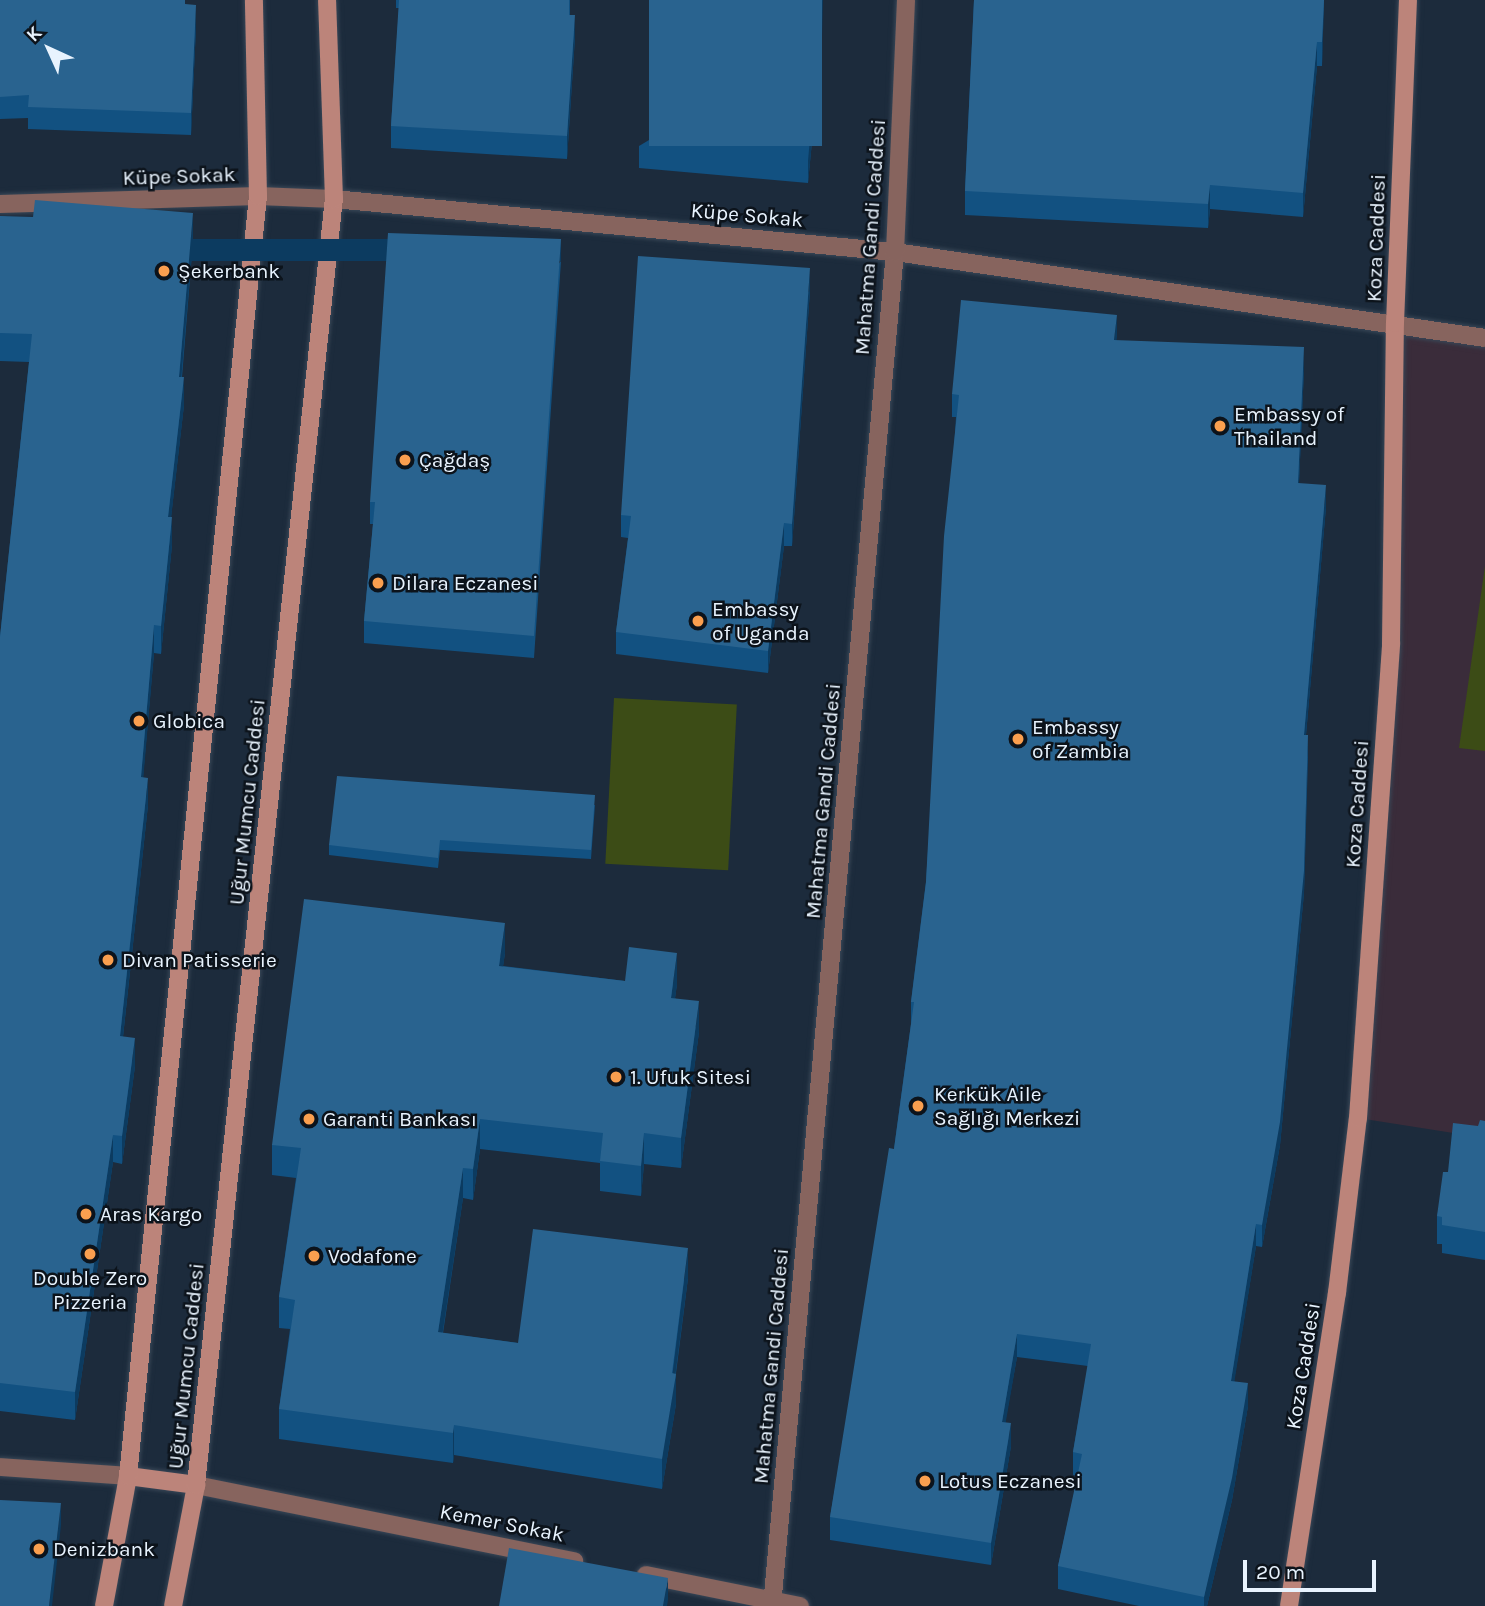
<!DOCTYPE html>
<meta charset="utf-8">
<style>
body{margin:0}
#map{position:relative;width:1485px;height:1606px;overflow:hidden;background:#1c2b3c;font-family:Karla,sans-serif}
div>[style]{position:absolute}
.education>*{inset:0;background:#3a2c3a}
.green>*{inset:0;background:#3c4c16;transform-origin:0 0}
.roads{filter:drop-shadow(0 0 2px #394757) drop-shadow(0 0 2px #394757)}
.street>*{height:18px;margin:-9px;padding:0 9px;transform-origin:9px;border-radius:9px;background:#87645e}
.secondary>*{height:18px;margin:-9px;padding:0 9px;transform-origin:9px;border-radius:9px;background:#bc847a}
.wall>*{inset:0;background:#125181}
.shaded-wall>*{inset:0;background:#0c3b60;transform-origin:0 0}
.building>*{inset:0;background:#29638f;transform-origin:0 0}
.dots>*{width:19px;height:19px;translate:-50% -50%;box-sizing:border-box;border:4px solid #0c131b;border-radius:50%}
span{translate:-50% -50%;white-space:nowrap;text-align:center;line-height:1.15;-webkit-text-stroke:5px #0c131b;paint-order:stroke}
.street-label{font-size:21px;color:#e8f3fe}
.poi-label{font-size:21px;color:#e8f3fe}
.left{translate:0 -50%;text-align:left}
.north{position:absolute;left:14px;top:14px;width:70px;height:70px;-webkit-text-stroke:5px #0c131b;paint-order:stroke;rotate:315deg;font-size:19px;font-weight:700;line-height:28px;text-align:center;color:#e8f3fe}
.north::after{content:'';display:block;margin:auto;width:24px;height:32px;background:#e8f3fe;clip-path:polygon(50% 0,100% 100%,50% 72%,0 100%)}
.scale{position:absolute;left:1243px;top:1560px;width:133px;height:32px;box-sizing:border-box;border:4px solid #e8f3fe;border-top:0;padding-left:9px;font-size:21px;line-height:24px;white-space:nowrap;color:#e8f3fe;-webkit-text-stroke:5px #0c131b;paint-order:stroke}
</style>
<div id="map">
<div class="education">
<div style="clip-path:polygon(1395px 323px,1485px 338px,1485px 1138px,1358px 1118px,1391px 644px)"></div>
</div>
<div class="green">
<div style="clip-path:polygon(1485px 566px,1485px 751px,1459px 748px)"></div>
<div style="left:614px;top:698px;width:123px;height:166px;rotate:3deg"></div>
</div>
<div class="roads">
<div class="street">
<div style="left:0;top:204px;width:258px;rotate:-1.8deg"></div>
<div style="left:258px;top:196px;width:76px;rotate:2.3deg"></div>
<div style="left:334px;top:199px;width:563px;rotate:5.4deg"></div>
<div style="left:895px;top:252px;width:596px;rotate:8.29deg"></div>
<div style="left:0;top:1467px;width:128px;rotate:4deg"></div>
<div style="left:196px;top:1485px;width:386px;rotate:11.4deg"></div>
<div style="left:646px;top:1575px;width:157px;rotate:11.4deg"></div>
<div style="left:772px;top:1606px;width:1360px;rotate:-84.81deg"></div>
<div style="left:895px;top:252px;width:252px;rotate:-87.5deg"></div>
</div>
<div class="secondary">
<div style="left:128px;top:1476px;width:69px;rotate:7.5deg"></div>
<div style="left:104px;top:1606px;width:132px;rotate:-79.5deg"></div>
<div style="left:128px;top:1476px;width:1287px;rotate:-84.2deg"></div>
<div style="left:258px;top:196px;width:196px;rotate:-91.2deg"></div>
<div style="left:173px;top:1606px;width:123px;rotate:-79.2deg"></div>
<div style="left:196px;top:1485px;width:1293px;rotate:-83.88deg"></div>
<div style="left:334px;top:199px;width:199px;rotate:-92deg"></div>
<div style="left:1289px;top:1606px;width:317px;rotate:-81.3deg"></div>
<div style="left:1337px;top:1293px;width:176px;rotate:-83.2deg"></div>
<div style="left:1358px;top:1118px;width:475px;rotate:-86deg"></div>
<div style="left:1391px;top:644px;width:321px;rotate:-89.3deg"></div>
<div style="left:1395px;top:323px;width:323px;rotate:-87.7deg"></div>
</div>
</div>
<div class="wall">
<div style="clip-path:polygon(0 0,185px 4px,196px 27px,191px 135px,28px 129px,28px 118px,0 119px)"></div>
<div style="clip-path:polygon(396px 0,570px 0,570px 15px,575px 37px,567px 159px,391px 148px,391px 126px,399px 8px,396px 8px)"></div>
<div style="clip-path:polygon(974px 0,1324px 0,1322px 66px,1317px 66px,1303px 217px,1210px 209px,1208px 228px,965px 215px,965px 191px)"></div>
<div style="clip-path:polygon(822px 37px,808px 183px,639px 168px,639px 146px)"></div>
<div style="clip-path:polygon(0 216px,193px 241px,182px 377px,184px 405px,171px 517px,172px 545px,161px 654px,154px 653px,143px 777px,148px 805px,123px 1037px,135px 1066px,122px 1164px,113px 1162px,75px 1420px,0 1411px,0 637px,29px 362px,0 361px)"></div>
<div style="clip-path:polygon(561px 261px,534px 658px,364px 643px,364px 621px,373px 524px,370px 524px,370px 502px)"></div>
<div style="clip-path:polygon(810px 290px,792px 546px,784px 546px,768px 673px,616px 654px,616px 632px,628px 538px,621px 537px,621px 515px)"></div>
<div style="clip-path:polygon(1117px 341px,1304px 369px,1299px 483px,1326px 507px,1306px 735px,1308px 757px,1304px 893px,1280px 1145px,1262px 1247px,1256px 1246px,1234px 1381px,1248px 1406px,1232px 1500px,1207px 1606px,1139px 1606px,1058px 1589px,1058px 1566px,1078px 1476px,1073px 1475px,1073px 1452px,1088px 1366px,1017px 1357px,1005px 1423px,1011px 1446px,991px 1565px,830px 1540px,830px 1517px,894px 1149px,911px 1024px,911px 1002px,926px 882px,956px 417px,952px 417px,952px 394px)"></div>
<div style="clip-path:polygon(595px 805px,591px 859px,440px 850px,438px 868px,329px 855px,329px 845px)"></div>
<div style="clip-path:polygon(505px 953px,503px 966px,625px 981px,677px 984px,675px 998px,699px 1032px,681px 1168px,644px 1164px,641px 1196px,600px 1191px,600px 1163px,480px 1149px,473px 1200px,463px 1198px,443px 1333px,518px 1343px,688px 1278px,676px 1373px,676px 1404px,662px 1489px,454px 1455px,453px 1463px,279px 1439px,279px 1409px,290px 1329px,279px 1328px,279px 1297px,296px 1178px,272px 1175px,272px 1145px)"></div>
<div style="clip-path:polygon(1485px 1121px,1485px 1260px,1442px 1253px,1442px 1244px,1437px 1244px,1437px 1216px,1448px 1172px,1478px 1126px)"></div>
</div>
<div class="shaded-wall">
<div style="clip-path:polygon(822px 0,823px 0,822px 37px,808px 183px,808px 161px)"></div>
<div style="clip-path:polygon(1324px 0,1322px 66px,1322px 42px)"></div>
<div style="clip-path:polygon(196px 5px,196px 27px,191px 135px,191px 113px)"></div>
<div style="clip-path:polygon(575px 15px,575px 37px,567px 159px,567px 136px)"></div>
<div style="clip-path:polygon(1317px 42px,1317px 66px,1303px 217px,1303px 193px)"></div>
<div style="clip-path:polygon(1210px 185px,1210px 209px,1208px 228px,1208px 204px)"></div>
<div style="clip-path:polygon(193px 213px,193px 241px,179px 404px,179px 377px)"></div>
<div style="left:561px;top:239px;width:22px;height:398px;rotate:90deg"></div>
<div style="clip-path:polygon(810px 268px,810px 290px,792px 546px,792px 524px)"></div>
<div style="clip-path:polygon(1117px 315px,1117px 337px,1114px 363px,1114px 340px)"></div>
<div style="clip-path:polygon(1304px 347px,1304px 369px,1298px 505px,1298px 483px)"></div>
<div style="clip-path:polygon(184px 377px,184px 405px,168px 545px,168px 517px)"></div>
<div style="clip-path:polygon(1326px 485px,1326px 507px,1304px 757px,1304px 735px)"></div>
<div style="clip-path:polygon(172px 517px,172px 545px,161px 654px,161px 626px)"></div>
<div style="clip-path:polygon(784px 523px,784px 546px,768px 673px,768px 651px)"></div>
<div style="clip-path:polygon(154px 625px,154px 653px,141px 805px,141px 777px)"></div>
<div style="clip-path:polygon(1308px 735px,1304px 893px,1280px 1145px,1262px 1247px,1262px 1225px)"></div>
<div style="clip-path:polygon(148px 778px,148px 805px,120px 1064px,120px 1036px)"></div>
<div style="clip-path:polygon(505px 923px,505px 953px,499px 996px,499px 966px)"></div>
<div style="clip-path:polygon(677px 953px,677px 984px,671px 1028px,671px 998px)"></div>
<div style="clip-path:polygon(699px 1001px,699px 1032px,681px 1168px,681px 1138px)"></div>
<div style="clip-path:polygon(135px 1038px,135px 1066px,122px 1164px,122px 1136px)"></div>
<div style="clip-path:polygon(480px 1119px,480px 1149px,473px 1200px,473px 1169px)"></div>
<div style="clip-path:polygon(644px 1133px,644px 1164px,641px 1196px,641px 1166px)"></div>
<div style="clip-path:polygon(113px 1135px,113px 1162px,75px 1420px,75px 1392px)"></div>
<div style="clip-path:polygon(463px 1168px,463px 1198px,438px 1363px,438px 1332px)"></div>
<div style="clip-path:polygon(1256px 1224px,1256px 1246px,1231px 1403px,1231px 1381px)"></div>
<div style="clip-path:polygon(688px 1248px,688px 1278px,674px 1385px,676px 1374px,676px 1404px,662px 1489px,662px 1459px)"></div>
<div style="clip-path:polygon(1017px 1334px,1017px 1357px,1002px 1444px,1002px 1422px)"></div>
<div style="clip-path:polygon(1248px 1383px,1248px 1406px,1232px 1500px,1207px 1606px,1204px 1606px,1204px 1597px)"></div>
<div style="clip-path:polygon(1011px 1423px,1011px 1446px,991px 1565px,991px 1543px)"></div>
<div style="clip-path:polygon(454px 1425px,454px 1455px,453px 1463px,453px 1433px)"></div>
<div style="clip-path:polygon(61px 1503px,61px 1525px,52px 1606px,49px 1606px)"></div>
<div style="clip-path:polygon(668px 1578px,668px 1600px,667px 1606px,663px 1606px)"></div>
</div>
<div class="building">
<div style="clip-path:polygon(0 0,185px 0,185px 4px,196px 5px,191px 113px,28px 107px,29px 95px,0 97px)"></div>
<div style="clip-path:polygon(399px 0,569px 0,569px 15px,575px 15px,567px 136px,391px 126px)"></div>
<div style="left:649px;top:0;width:173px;height:146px"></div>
<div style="clip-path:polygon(974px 0,1324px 0,1322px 42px,1317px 42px,1303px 193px,1210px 185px,1208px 204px,965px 191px)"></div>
<div style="clip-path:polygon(35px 200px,193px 213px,179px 377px,184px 377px,168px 517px,172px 517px,161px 626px,154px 625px,141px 777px,148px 778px,120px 1036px,135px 1038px,122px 1136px,113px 1135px,75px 1392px,0 1383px,0 637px,32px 334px,0 333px,0 216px,33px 217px)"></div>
<div style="clip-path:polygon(388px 233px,561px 239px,534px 636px,364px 621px,375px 502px,370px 502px)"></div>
<div style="clip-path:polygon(638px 256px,810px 268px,792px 524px,784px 523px,768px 651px,616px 632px,631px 516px,621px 515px)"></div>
<div style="clip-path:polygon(961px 300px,1117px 315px,1114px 340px,1304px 347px,1298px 483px,1326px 485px,1304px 735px,1308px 735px,1304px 871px,1280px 1122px,1262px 1225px,1256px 1224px,1231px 1381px,1248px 1383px,1232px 1478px,1204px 1597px,1058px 1566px,1082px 1454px,1073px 1452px,1091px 1344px,1017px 1334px,1002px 1422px,1011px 1423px,991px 1543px,830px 1517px,889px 1148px,894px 1149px,914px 1002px,911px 1002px,926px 882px,944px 536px,959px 395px,952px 394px)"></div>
<div style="clip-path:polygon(337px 776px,595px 795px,591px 850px,440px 840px,438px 858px,329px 845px)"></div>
<div style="clip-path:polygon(304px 899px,505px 923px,499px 966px,625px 981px,629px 947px,677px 953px,671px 998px,699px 1001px,681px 1138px,644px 1133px,641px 1166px,600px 1161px,603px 1133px,480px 1119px,473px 1169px,463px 1168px,438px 1332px,518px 1343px,533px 1229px,688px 1248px,672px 1373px,676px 1374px,662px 1459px,454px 1425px,453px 1433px,279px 1409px,295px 1300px,279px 1297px,301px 1148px,272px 1145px)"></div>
<div style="clip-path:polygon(1480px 1120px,1485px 1121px,1485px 1232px,1442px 1225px,1442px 1217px,1437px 1216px,1443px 1172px,1448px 1172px,1453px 1123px,1478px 1126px)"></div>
<div style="clip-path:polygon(0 1500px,61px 1503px,49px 1606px,0 1606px)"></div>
<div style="clip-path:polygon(509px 1548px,668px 1578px,663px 1606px,499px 1606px)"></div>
</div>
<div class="dots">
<div style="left:164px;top:271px;background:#fa9f4f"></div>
<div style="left:1220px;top:426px;background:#fa9f4f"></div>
<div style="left:405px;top:460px;background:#fa9f4f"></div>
<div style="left:378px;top:583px;background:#fa9f4f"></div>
<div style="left:698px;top:621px;background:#fa9f4f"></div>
<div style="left:139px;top:721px;background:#fa9f4f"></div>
<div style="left:1018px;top:739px;background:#fa9f4f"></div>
<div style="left:108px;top:960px;background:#fa9f4f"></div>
<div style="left:616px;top:1077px;background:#fa9f4f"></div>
<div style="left:918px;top:1106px;background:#fa9f4f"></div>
<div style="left:309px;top:1119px;background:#fa9f4f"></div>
<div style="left:86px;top:1214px;background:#fa9f4f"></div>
<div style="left:90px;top:1254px;background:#fa9f4f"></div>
<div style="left:314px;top:1256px;background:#fa9f4f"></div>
<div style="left:925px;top:1481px;background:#fa9f4f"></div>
<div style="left:39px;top:1549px;background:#fa9f4f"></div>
</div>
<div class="street-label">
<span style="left:179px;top:176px;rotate:-2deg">Küpe Sokak</span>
<span style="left:747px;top:215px;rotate:5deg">Küpe Sokak</span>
<span style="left:870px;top:237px;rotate:-86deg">Mahatma Gandi Caddesi</span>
<span style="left:1376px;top:238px;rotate:-88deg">Koza Caddesi</span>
<span style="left:823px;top:801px;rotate:-85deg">Mahatma Gandi Caddesi</span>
<span style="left:247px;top:802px;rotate:-84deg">Uğur Mumcu Caddesi</span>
<span style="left:1357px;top:804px;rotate:-86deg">Koza Caddesi</span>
<span style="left:186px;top:1366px;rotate:-84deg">Uğur Mumcu Caddesi</span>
<span style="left:771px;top:1366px;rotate:-85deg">Mahatma Gandi Caddesi</span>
<span style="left:1303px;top:1366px;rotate:-81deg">Koza Caddesi</span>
<span style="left:502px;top:1523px;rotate:11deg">Kemer Sokak</span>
</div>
<div class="poi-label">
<span class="left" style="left:178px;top:271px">Şekerbank</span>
<span class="left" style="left:1234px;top:426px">Embassy of<br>Thailand</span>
<span class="left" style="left:419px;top:460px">Çağdaş</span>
<span class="left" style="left:392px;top:583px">Dilara Eczanesi</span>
<span class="left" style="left:712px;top:621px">Embassy<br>of Uganda</span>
<span class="left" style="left:153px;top:721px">Globica</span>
<span class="left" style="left:1032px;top:739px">Embassy<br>of Zambia</span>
<span class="left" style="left:122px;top:960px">Divan Patisserie</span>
<span class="left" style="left:630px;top:1077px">1. Ufuk Sitesi</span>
<span class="left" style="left:934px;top:1106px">Kerkük Aile<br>Sağlığı Merkezi</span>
<span class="left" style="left:323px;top:1119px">Garanti Bankası</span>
<span class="left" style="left:100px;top:1214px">Aras Kargo</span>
<span class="left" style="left:328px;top:1256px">Vodafone</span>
<span style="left:90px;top:1290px">Double Zero<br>Pizzeria</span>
<span class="left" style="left:939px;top:1481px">Lotus Eczanesi</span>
<span class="left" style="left:53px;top:1549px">Denizbank</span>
</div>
<div class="north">K</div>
<div class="scale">20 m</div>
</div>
